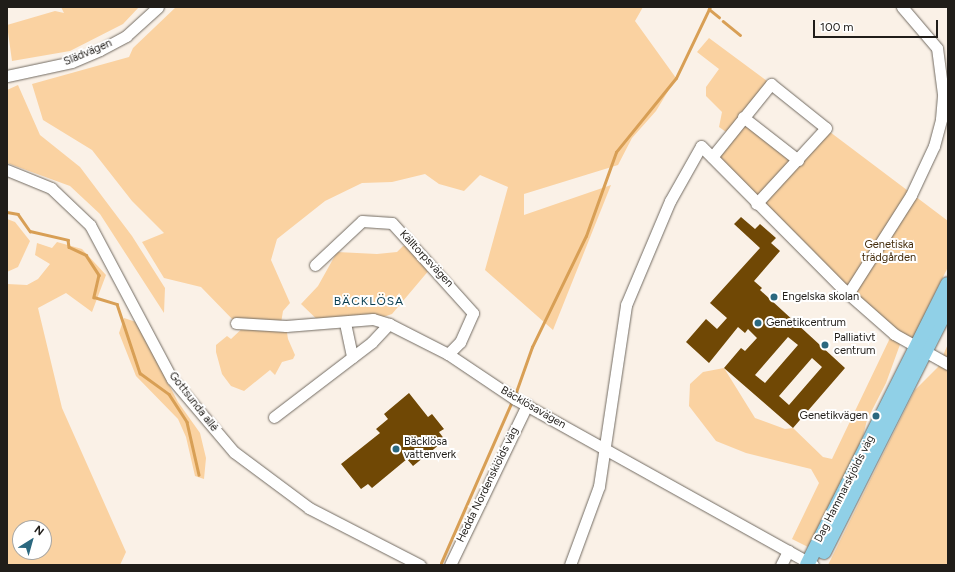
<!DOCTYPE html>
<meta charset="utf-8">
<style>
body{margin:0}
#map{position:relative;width:955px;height:572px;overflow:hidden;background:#faf1e7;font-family:Figtree,sans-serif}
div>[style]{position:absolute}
.green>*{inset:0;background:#fad2a1}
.stream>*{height:2.5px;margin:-1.25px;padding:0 1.25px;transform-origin:1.25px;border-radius:1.25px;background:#d89f55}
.building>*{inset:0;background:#704805}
.roads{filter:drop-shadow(0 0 1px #726b62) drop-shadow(0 0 1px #726b62)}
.minor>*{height:11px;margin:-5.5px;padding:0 5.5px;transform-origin:5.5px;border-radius:5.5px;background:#fff}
.major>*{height:14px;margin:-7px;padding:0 7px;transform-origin:7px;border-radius:7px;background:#90d0e7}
.dots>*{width:11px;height:11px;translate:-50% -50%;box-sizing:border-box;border:2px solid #fff;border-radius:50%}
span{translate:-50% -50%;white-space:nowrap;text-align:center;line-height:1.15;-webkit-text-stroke:4px #fff;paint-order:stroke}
.street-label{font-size:11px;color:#201d19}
.park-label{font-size:11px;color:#432b0a}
.poi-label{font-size:11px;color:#201d19}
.left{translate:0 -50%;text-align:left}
.right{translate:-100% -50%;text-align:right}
.neighbourhood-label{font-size:12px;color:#083d4f;letter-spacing:1px}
.frame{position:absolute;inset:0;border:8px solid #201d19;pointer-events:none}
.north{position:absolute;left:12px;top:520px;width:40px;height:40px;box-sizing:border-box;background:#fff;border:1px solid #a6a5a3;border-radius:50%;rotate:37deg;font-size:11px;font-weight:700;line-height:16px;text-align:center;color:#201d19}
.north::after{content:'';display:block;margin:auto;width:14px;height:18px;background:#2b687f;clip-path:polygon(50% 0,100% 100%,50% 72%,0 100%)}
.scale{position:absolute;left:813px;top:20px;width:125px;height:18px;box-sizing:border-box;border:2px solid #201d19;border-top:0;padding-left:5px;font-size:12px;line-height:14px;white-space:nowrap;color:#201d19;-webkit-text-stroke:3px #fff;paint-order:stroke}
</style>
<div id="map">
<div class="green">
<div style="clip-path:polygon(61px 7px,139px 7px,123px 24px,70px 51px,12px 61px,7px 25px,55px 11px,64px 13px)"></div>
<div style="clip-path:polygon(176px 7px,643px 7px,635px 21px,676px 78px,656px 111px,632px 138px,618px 165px,524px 194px,524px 215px,611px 185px,553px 330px,485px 270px,508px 187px,480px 175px,464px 191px,439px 184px,425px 174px,392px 182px,362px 183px,325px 201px,277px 239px,271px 260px,290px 303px,283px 311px,281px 323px,286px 326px,288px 339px,295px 355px,293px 359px,282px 362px,275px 375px,270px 370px,244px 391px,231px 386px,222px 374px,216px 352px,216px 345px,227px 336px,231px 339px,247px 324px,236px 323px,201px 287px,164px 278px,142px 242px,164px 233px,132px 201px,92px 150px,43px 120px,32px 84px,129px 57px,133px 48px)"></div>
<div style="clip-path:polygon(709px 38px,771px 84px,743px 117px,797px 160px,826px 129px,948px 221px,948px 267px,913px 338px,902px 339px,886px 383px,867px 420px,862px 440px,808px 547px,792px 539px,819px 483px,811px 469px,746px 453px,716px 441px,689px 406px,690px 384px,703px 372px,724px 368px,755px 418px,785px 429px,793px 428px,823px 457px,832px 459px,890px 338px,712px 157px,729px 134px,719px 127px,722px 112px,706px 96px,706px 87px,719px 69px,697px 52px)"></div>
<div style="clip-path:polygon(18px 85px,40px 135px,80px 167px,132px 236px,165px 288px,164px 313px,100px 214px,70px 186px,7px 163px,7px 90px)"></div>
<div style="clip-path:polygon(7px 219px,15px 222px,30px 241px,18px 267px,7px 272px)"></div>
<div style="clip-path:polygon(evenodd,57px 242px,82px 249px,106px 275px,92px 312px,66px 293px,38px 308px,62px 408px,126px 552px,120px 565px,7px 565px,7px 284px,27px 285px,38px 279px,50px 264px,35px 255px,37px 243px,52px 248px,57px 242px,20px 528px,44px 528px,44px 552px,20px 552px,20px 528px)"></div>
<div style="clip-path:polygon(403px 246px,408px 246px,430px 269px,392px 314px,365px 323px,326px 328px,301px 304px,318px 286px,337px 252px,377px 254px,397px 252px)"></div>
<div style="clip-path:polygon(124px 318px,136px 322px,178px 402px,200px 433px,206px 458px,204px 479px,195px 476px,186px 437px,178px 419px,136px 376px,119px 333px)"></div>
<div style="clip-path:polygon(948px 344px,948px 565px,828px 565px,915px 390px,938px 367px)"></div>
</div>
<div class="stream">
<div style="left:709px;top:9px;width:13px;rotate:39deg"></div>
<div style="left:723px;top:21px;width:22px;rotate:39deg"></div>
<div style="left:7px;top:212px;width:11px;rotate:10deg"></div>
<div style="left:18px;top:214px;width:21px;rotate:55deg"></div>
<div style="left:30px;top:231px;width:39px;rotate:13deg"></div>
<div style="left:68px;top:240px;width:7px;rotate:82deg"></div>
<div style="left:69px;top:247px;width:19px;rotate:25deg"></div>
<div style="left:86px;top:255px;width:24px;rotate:57deg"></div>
<div style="left:99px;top:275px;width:23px;rotate:103deg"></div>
<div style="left:94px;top:297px;width:24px;rotate:17deg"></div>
<div style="left:117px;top:304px;width:73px;rotate:71.6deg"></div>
<div style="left:140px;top:373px;width:36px;rotate:36deg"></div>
<div style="left:169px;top:394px;width:33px;rotate:57deg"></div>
<div style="left:187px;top:422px;width:54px;rotate:77.2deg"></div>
<div style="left:515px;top:395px;width:51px;rotate:-70.5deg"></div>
<div style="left:532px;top:347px;width:123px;rotate:-64.1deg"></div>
<div style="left:586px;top:236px;width:89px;rotate:-70.3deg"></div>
<div style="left:616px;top:152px;width:95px;rotate:-51deg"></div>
<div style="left:676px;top:78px;width:79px;rotate:-64.4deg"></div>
<div style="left:441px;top:563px;width:177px;rotate:-66.3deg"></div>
</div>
<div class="building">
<div style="clip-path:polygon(evenodd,741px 217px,755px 229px,760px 224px,776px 238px,771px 243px,780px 251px,754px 281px,762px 288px,760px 290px,845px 368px,793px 428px,724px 368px,741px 348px,745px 351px,757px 338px,748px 329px,745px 333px,738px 327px,709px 363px,686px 342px,706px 319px,717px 329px,727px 318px,710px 303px,760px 248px,734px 224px,741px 217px,788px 337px,798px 345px,765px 383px,755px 375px,788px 337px,741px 217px,812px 358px,822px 367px,789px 405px,779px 396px,812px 358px)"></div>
<div style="clip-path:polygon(409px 393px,428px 417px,432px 414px,444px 429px,439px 432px,445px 440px,413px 466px,407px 459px,372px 488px,368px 484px,361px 489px,341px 464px,380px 433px,376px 429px,388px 419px,384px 414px)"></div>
</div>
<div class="roads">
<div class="minor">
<div style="left:7px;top:76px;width:66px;rotate:-12.2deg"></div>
<div style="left:72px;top:62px;width:30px;rotate:-23deg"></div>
<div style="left:100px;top:50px;width:30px;rotate:-28deg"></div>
<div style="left:126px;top:36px;width:43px;rotate:-42.2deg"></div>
<div style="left:743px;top:117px;width:70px;rotate:38deg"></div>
<div style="left:712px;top:157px;width:94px;rotate:-51.1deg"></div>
<div style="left:771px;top:84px;width:70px;rotate:38.7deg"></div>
<div style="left:826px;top:128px;width:103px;rotate:132.6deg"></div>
<div style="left:7px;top:170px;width:48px;rotate:22.2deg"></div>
<div style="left:51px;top:188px;width:54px;rotate:43.5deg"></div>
<div style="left:90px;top:225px;width:174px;rotate:62deg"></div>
<div style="left:172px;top:379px;width:96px;rotate:49.7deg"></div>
<div style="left:234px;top:452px;width:94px;rotate:36.7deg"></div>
<div style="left:309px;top:508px;width:125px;rotate:27.2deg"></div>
<div style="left:315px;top:265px;width:64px;rotate:-43.1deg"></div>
<div style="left:362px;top:221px;width:30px;rotate:4deg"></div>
<div style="left:392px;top:223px;width:121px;rotate:48deg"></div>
<div style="left:473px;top:313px;width:32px;rotate:114deg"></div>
<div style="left:460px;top:342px;width:17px;rotate:135deg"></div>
<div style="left:848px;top:294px;width:117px;rotate:-57.5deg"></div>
<div style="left:911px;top:195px;width:54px;rotate:-64.9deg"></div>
<div style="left:934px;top:146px;width:28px;rotate:-75deg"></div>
<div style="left:941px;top:119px;width:25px;rotate:-85deg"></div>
<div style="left:943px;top:94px;width:46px;rotate:-97.4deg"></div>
<div style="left:937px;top:48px;width:54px;rotate:-130.5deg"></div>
<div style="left:236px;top:323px;width:50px;rotate:3.4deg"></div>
<div style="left:286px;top:326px;width:87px;rotate:-4.6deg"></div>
<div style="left:373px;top:319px;width:17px;rotate:17deg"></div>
<div style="left:389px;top:324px;width:66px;rotate:27deg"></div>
<div style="left:448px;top:354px;width:81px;rotate:33.9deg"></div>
<div style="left:515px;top:399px;width:341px;rotate:29.1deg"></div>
<div style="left:345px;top:323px;width:35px;rotate:78deg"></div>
<div style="left:274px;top:417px;width:123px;rotate:-37.4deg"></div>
<div style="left:372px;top:342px;width:25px;rotate:-47deg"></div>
<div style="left:450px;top:565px;width:178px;rotate:-64.3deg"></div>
<div style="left:570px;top:565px;width:84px;rotate:-69.8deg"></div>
<div style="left:599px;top:486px;width:183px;rotate:-81.5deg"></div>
<div style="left:626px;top:305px;width:113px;rotate:-67.1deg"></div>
<div style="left:670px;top:201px;width:63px;rotate:-60.6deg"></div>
<div style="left:701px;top:146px;width:202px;rotate:45.2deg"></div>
<div style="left:843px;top:289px;width:68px;rotate:41.4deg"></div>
<div style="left:894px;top:334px;width:62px;rotate:29.1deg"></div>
<div style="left:781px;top:565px;width:16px;rotate:-63deg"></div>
</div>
<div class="major">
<div style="left:824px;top:552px;width:275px;rotate:-63.2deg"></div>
<div style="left:807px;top:565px;width:314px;rotate:-63.4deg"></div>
</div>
</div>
<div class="dots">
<div style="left:774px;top:297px;background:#2b687f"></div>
<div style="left:758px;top:323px;background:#2b687f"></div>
<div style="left:825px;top:345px;background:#2b687f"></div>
<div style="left:876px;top:416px;background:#2b687f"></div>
<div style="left:396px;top:449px;background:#2b687f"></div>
</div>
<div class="street-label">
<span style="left:88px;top:53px;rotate:-23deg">Slädvägen</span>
<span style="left:426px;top:259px;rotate:47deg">Källtorpsvägen</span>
<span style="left:193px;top:402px;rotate:52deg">Gottsunda allé</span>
<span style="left:533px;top:408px;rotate:30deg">Bäcklösavägen</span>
<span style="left:488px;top:485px;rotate:-64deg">Hedda Nordenskiölds väg</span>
<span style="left:845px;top:489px;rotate:-63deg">Dag Hammarskjölds väg</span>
</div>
<div class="park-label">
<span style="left:889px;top:252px">Genetiska<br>trädgården</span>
</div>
<div class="poi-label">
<span class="left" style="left:782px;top:297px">Engelska skolan</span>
<span class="left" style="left:766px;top:323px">Genetikcentrum</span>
<span class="left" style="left:834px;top:345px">Palliativt<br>centrum</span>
<span class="right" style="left:868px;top:416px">Genetikvägen</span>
<span class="left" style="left:404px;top:449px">Bäcklösa<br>vattenverk</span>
</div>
<div class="neighbourhood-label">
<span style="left:369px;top:302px">BÄCKLÖSA</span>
</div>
<div class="frame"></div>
<div class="north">N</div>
<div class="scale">100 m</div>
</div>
